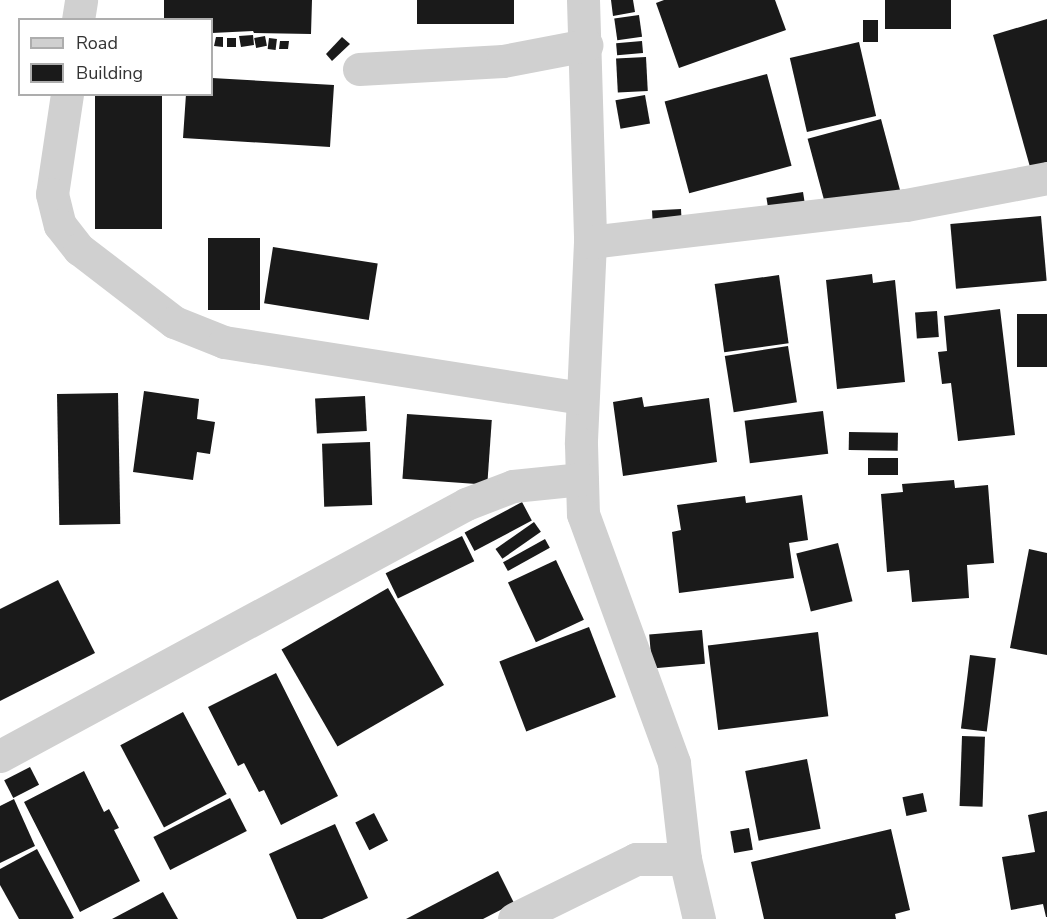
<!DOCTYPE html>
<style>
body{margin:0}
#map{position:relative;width:1047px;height:919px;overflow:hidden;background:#fff;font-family:"Nunito Sans",sans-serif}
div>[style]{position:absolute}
.building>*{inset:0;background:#1a1a1a;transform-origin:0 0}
.minor>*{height:33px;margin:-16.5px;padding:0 16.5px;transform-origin:16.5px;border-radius:16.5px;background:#d0d0d0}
span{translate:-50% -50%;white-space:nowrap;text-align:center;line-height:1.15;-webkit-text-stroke:6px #fff;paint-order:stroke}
.legend{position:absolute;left:18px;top:18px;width:195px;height:78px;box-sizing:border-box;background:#fff;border:2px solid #adadad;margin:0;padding:8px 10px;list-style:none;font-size:18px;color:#333}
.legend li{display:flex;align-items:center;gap:12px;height:30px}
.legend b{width:30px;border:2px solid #adadad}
</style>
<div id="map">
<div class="building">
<div style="clip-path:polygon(164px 0,312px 0,311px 34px,254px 33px,253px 31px,212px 33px,212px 20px,164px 20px)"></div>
<div style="left:417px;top:0;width:97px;height:24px"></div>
<div style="clip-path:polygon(611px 0,633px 0,635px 12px,613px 16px)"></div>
<div style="clip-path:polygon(664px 0,775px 0,786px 30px,679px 68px,656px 3px)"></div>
<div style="left:885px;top:0;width:66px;height:29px"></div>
<div style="left:639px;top:15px;width:22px;height:25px;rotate:82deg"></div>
<div style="clip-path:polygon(1047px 19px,1047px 162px,1030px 167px,993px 35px)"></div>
<div style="left:863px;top:20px;width:15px;height:22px"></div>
<div style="clip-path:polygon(253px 35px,254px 45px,241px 47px,239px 36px)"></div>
<div style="left:265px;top:36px;width:10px;height:11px;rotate:79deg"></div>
<div style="clip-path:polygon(216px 37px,223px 37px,223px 47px,214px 46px)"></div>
<div style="clip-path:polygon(342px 37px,350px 44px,332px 61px,326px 54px)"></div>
<div style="left:236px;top:38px;width:9px;height:9px;rotate:90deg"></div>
<div style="left:269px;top:38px;width:8px;height:11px;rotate:7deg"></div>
<div style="clip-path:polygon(280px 41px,289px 41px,288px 49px,279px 49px)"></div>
<div style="left:642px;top:41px;width:12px;height:26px;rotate:85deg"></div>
<div style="left:859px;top:42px;width:76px;height:71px;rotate:77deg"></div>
<div style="left:646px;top:57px;width:34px;height:30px;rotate:87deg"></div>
<div style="left:767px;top:74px;width:95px;height:106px;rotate:75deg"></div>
<div style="clip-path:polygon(212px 78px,334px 85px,330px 147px,183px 138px,186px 94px,212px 94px)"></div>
<div style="left:95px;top:94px;width:67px;height:135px"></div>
<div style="left:645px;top:95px;width:29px;height:30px;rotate:80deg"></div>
<div style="left:881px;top:119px;width:76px;height:76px;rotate:75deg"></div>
<div style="left:803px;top:192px;width:18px;height:37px;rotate:81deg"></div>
<div style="left:681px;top:209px;width:17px;height:29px;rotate:87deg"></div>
<div style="left:1041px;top:216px;width:65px;height:91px;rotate:85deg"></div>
<div style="left:208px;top:238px;width:52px;height:72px"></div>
<div style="left:273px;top:247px;width:106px;height:57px;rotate:9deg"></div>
<div style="clip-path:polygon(872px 274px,873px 283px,895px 280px,905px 382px,837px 389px,826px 280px)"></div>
<div style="left:779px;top:275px;width:69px;height:65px;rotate:82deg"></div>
<div style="clip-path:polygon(1000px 309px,1015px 435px,958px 441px,951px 383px,942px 384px,938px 352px,947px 351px,944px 316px)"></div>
<div style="left:937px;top:311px;width:26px;height:22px;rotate:86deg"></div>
<div style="left:1047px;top:314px;width:53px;height:30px;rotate:90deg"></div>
<div style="left:788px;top:346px;width:57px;height:64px;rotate:81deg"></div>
<div style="clip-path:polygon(144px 391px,199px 399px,197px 419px,215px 422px,210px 454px,197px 452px,193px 480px,133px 472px)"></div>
<div style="left:118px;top:393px;width:131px;height:61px;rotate:89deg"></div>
<div style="left:365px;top:396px;width:35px;height:50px;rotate:87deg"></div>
<div style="clip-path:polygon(642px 397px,644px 407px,709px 398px,717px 462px,623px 476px,613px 402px)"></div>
<div style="left:823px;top:411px;width:43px;height:79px;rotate:83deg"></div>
<div style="left:407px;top:414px;width:85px;height:65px;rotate:4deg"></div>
<div style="left:849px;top:432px;width:49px;height:18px;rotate:1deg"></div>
<div style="left:370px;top:442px;width:63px;height:48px;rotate:88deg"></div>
<div style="left:868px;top:458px;width:30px;height:17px"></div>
<div style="clip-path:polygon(954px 480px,955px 488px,988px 485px,994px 563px,967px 565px,969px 598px,912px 602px,909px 570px,887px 572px,881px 494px,903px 492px,902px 484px)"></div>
<div style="clip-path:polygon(802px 495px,808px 540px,789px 543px,794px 578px,679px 593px,672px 532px,681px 530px,677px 505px,745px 496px,746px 503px)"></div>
<div style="left:522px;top:502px;width:21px;height:65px;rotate:62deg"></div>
<div style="left:534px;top:522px;width:12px;height:47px;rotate:55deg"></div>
<div style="left:462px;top:536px;width:28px;height:85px;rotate:64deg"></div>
<div style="left:545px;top:539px;width:10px;height:48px;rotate:61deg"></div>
<div style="left:838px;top:543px;width:60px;height:43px;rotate:76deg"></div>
<div style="clip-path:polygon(1029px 549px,1047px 553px,1047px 655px,1010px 648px)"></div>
<div style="left:556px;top:560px;width:66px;height:53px;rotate:65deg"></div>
<div style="clip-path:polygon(58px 580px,95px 653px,0 701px,0 609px)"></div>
<div style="left:388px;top:588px;width:112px;height:123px;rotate:60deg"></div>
<div style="left:589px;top:627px;width:75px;height:96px;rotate:69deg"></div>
<div style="left:702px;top:630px;width:34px;height:53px;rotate:85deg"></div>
<div style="left:818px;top:632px;width:85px;height:111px;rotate:83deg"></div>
<div style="left:970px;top:655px;width:26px;height:74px;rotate:7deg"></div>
<div style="clip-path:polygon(276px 673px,338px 796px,281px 825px,264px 790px,259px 792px,244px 763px,238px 766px,208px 707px)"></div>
<div style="left:183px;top:712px;width:93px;height:71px;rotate:62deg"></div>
<div style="left:962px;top:736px;width:23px;height:70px;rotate:2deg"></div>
<div style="left:807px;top:759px;width:71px;height:63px;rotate:79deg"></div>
<div style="left:30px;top:767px;width:20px;height:29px;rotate:63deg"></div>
<div style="clip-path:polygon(84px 771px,104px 812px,109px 809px,119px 828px,114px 830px,140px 881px,80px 912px,24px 802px)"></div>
<div style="left:923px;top:793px;width:19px;height:21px;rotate:78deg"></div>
<div style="left:230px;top:798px;width:37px;height:86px;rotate:63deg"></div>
<div style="clip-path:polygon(14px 799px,35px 846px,0 863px,0 806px)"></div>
<div style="clip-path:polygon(1047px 811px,1047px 917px,1046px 917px,1043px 904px,1011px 910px,1002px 857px,1035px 852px,1028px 815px)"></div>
<div style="left:374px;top:813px;width:31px;height:21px;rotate:63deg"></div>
<div style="clip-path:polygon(335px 824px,368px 898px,322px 919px,297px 919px,269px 854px)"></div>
<div style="left:749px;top:828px;width:22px;height:19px;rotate:80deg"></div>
<div style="clip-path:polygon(891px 829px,910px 910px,895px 914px,896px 919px,764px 919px,751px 862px)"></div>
<div style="clip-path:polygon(37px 849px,74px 918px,71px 919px,19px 919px,0 885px,0 869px)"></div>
<div style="clip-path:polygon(498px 871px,514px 903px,483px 919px,406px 919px)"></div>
<div style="clip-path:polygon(163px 892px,178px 919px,112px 919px)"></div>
</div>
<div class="minor">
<div style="left:583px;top:0;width:242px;rotate:88.3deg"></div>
<div style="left:590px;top:242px;width:202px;rotate:92.6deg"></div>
<div style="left:581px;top:444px;width:70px;rotate:88.4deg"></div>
<div style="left:583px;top:514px;width:265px;rotate:69.9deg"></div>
<div style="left:674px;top:763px;width:97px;rotate:83.5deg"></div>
<div style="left:685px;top:859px;width:62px;rotate:76.9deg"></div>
<div style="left:78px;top:20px;width:20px;rotate:-81deg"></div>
<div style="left:359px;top:69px;width:144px;rotate:-3.2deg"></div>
<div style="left:503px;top:61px;width:85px;rotate:-10.9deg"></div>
<div style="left:67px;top:94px;width:101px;rotate:98.5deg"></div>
<div style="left:52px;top:194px;width:32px;rotate:76deg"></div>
<div style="left:60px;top:225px;width:31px;rotate:52deg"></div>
<div style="left:79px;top:249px;width:120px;rotate:37.5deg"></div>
<div style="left:174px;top:322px;width:54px;rotate:21.8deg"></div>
<div style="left:224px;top:342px;width:362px;rotate:8.9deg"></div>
<div style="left:590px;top:242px;width:318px;rotate:-6.7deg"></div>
<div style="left:906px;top:205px;width:144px;rotate:-10.8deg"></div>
<div style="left:0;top:756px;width:530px;rotate:-28.4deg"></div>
<div style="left:466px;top:504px;width:50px;rotate:-21deg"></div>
<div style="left:513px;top:486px;width:69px;rotate:-5.8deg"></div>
<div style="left:514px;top:919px;width:136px;rotate:-26.2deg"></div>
<div style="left:636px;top:859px;width:49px"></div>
</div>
<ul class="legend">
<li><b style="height:8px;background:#d0d0d0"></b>Road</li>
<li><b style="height:16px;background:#1a1a1a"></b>Building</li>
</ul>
</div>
